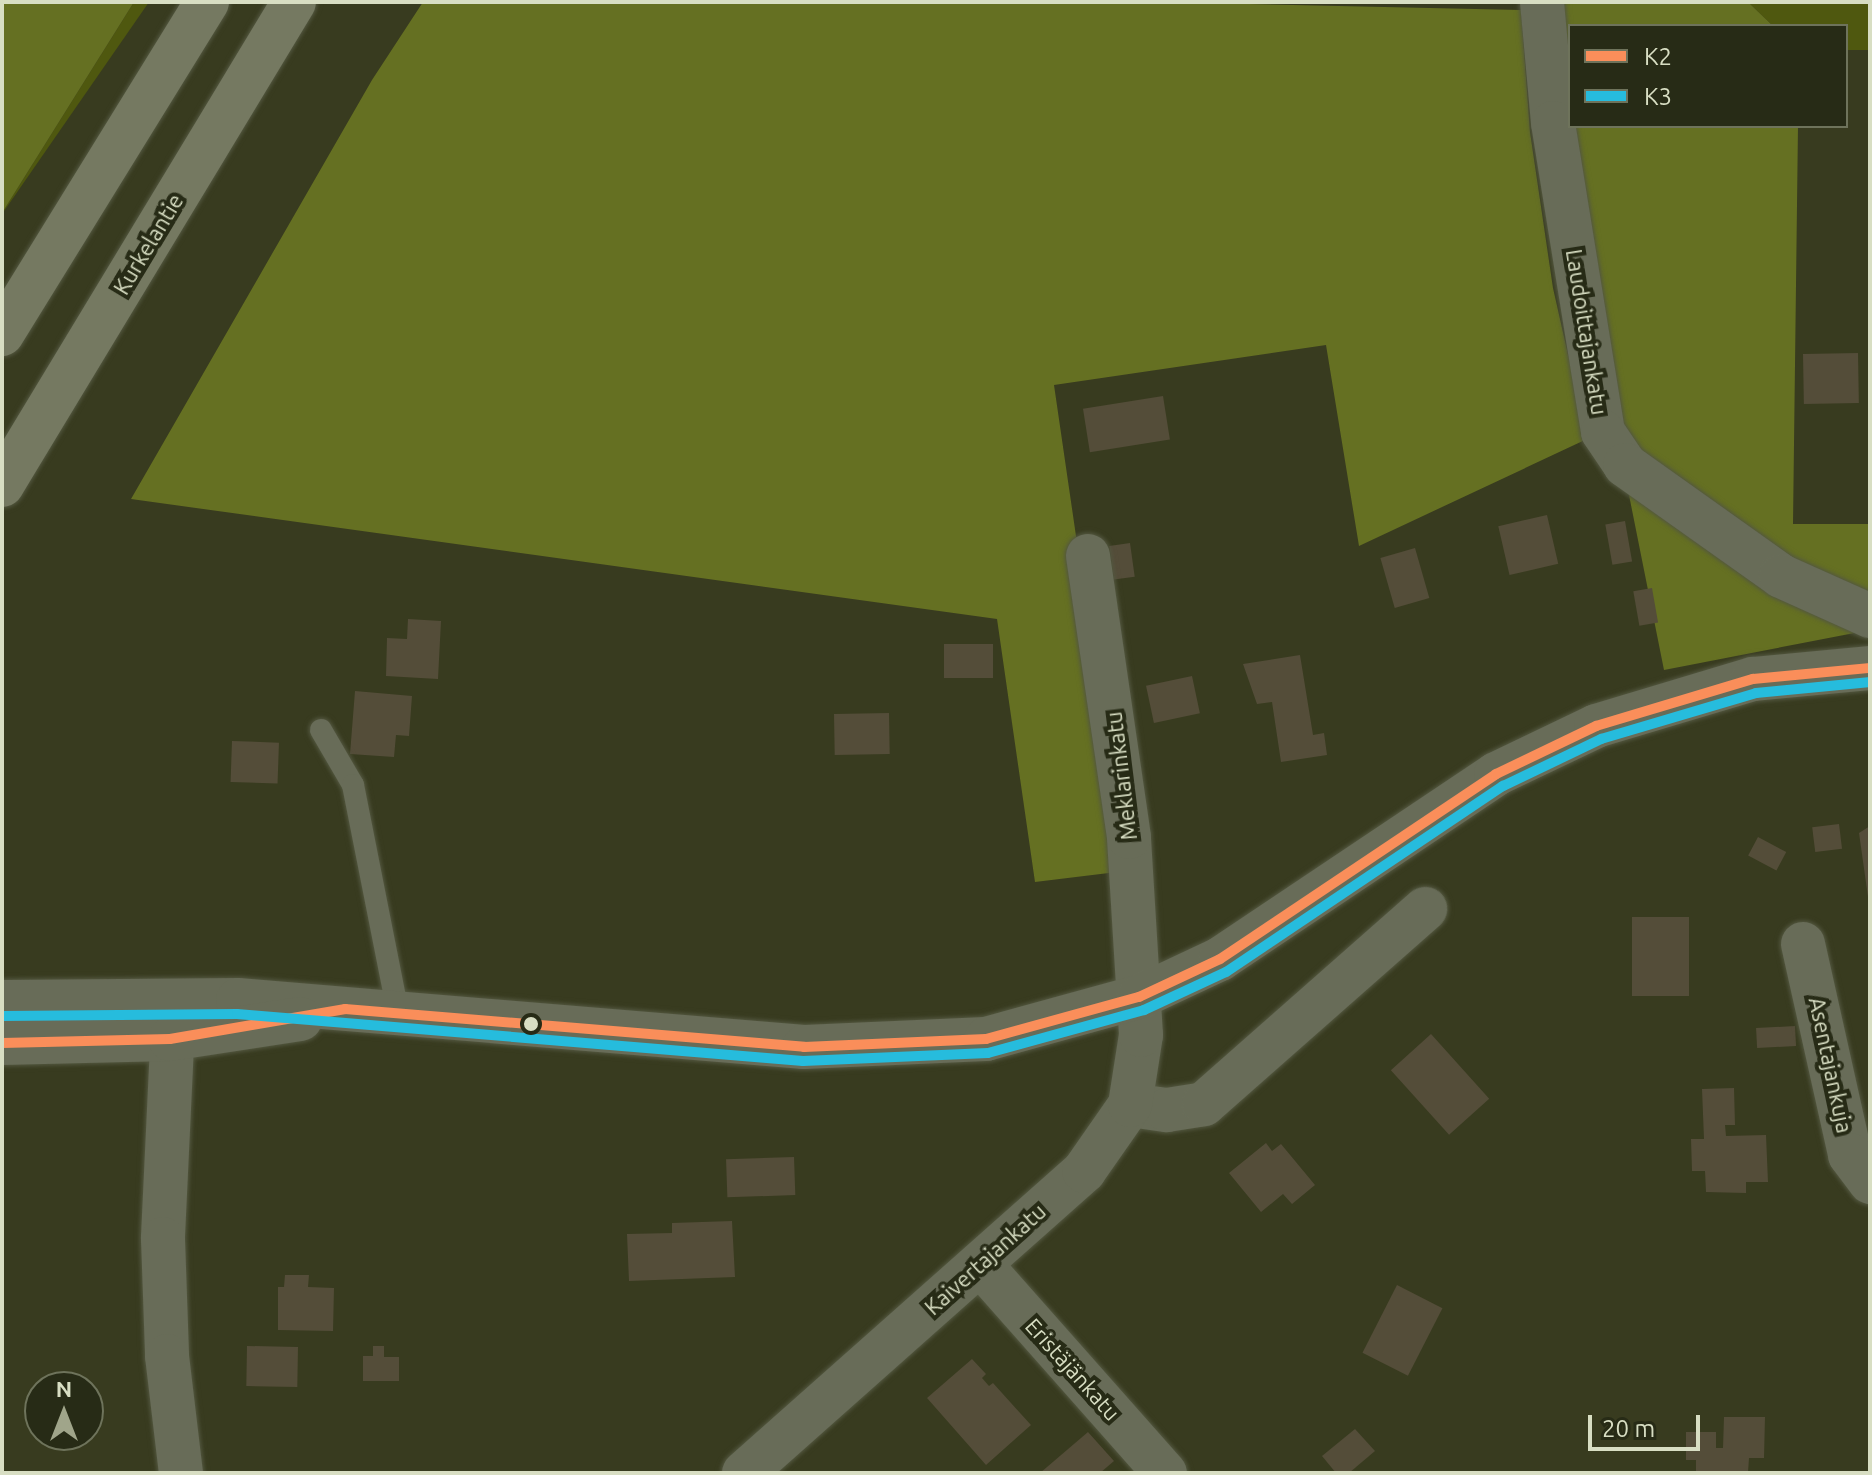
<!DOCTYPE html>
<meta charset="utf-8">
<style>
body{margin:0}
#map{position:relative;width:1872px;height:1475px;overflow:hidden;background:#383b1f;font-family:Ubuntu,sans-serif}
div>[style]{position:absolute}
.green>*{inset:0;background:#4f580f}
.forest>*{inset:0;background:#657022}
.building>*{inset:0;background:#544d39;transform-origin:0 0}
.roads{filter:drop-shadow(0 0 2px #535740) drop-shadow(0 0 2px #535740)}
.service>*{height:22px;margin:-11px;padding:0 11px;transform-origin:11px;border-radius:11px;background:#686c58}
.minor>*{height:44px;margin:-22px;padding:0 22px;transform-origin:22px;border-radius:22px;background:#686c58}
.tertiary>*{height:44px;margin:-22px;padding:0 22px;transform-origin:22px;border-radius:22px;background:#686c58}
.motorway>*{height:44px;margin:-22px;padding:0 22px;transform-origin:22px;border-radius:22px;background:#757961}
.bus-1>*{height:10px;margin:-5px;padding:0 5px;transform-origin:5px;border-radius:5px;background:#fa8e5a}
.bus-2>*{height:10px;margin:-5px;padding:0 5px;transform-origin:5px;border-radius:5px;background:#26bcdd}
.dots>*{width:22px;height:22px;translate:-50% -50%;box-sizing:border-box;border:4px solid #272b16;border-radius:50%}
span{translate:-50% -50%;white-space:nowrap;text-align:center;line-height:1.15;-webkit-text-stroke:8px #272b16;paint-order:stroke}
.street-label{font-size:22px;color:#d8dec3}
.frame{position:absolute;inset:0;border:4px solid #d8dec3;pointer-events:none}
.legend{position:absolute;left:1568px;top:24px;width:280px;height:104px;box-sizing:border-box;background:#272b16;border:2px solid #6e735b;margin:0;padding:10px 14px;list-style:none;font-size:24px;color:#d8dec3}
.legend li{display:flex;align-items:center;gap:16px;height:40px}
.legend b{width:40px;border:2px solid #6e735b}
.north{position:absolute;left:24px;top:1371px;width:80px;height:80px;box-sizing:border-box;background:#272b16;border:2px solid #6e735b;border-radius:50%;rotate:0deg;font-size:22px;font-weight:700;line-height:32px;text-align:center;color:#d8dec3}
.north::after{content:'';display:block;margin:auto;width:28px;height:36px;background:#a0a58a;clip-path:polygon(50% 0,100% 100%,50% 72%,0 100%)}
.scale{position:absolute;left:1588px;top:1415px;width:112px;height:36px;box-sizing:border-box;border:4px solid #d8dec3;border-top:0;padding-left:10px;font-size:24px;line-height:28px;white-space:nowrap;color:#d8dec3;-webkit-text-stroke:6px #272b16;paint-order:stroke}
</style>
<div id="map">
<div class="green">
<div style="clip-path:polygon(134px 2px,149px 2px,2px 214px,2px 213px)"></div>
<div style="clip-path:polygon(1748px 2px,1870px 2px,1870px 50px,1846px 50px,1846px 26px,1773px 26px)"></div>
</div>
<div class="forest">
<div style="clip-path:polygon(2px 2px,134px 2px,2px 213px)"></div>
<div style="clip-path:polygon(423px 2px,1155px 2px,1521px 10px,1530px 132px,1553px 288px,1587px 439px,1572px 126px,1798px 126px,1793px 524px,1870px 524px,1870px 630px,1664px 670px,1626px 480px,1587px 439px,1359px 546px,1326px 345px,1054px 385px,1090px 632px,1117px 872px,1035px 882px,997px 619px,131px 499px,372px 80px)"></div>
<div style="clip-path:polygon(1562px 2px,1748px 2px,1773px 26px,1570px 26px,1570px 108px)"></div>
</div>
<div class="building">
<div style="left:1858px;top:353px;width:50px;height:55px;rotate:89deg"></div>
<div style="left:1163px;top:396px;width:44px;height:81px;rotate:81deg"></div>
<div style="left:1547px;top:515px;width:50px;height:50px;rotate:77deg"></div>
<div style="left:1625px;top:521px;width:41px;height:20px;rotate:80deg"></div>
<div style="left:1130px;top:543px;width:34px;height:21px;rotate:82deg"></div>
<div style="left:1415px;top:548px;width:52px;height:36px;rotate:74deg"></div>
<div style="left:1652px;top:588px;width:35px;height:19px;rotate:80deg"></div>
<div style="clip-path:polygon(408px 619px,441px 621px,438px 679px,386px 676px,387px 638px,407px 639px)"></div>
<div style="left:944px;top:644px;width:49px;height:34px"></div>
<div style="clip-path:polygon(1300px 655px,1313px 735px,1324px 733px,1327px 755px,1281px 762px,1272px 702px,1257px 704px,1243px 664px)"></div>
<div style="left:1192px;top:676px;width:38px;height:47px;rotate:78deg"></div>
<div style="clip-path:polygon(355px 691px,412px 696px,409px 736px,396px 735px,394px 757px,350px 754px)"></div>
<div style="left:889px;top:713px;width:41px;height:55px;rotate:89deg"></div>
<div style="left:232px;top:741px;width:47px;height:41px;rotate:2deg"></div>
<div style="left:1839px;top:824px;width:25px;height:27px;rotate:83deg"></div>
<div style="clip-path:polygon(1870px 826px,1870px 897px,1868px 897px,1859px 833px)"></div>
<div style="left:1758px;top:837px;width:32px;height:21px;rotate:28deg"></div>
<div style="left:1632px;top:917px;width:57px;height:79px"></div>
<div style="left:1795px;top:1026px;width:20px;height:39px;rotate:87deg"></div>
<div style="left:1431px;top:1034px;width:87px;height:54px;rotate:48deg"></div>
<div style="clip-path:polygon(1734px 1088px,1735px 1125px,1725px 1125px,1726px 1136px,1766px 1135px,1768px 1182px,1746px 1182px,1746px 1193px,1706px 1192px,1705px 1171px,1692px 1171px,1691px 1139px,1704px 1139px,1702px 1089px)"></div>
<div style="clip-path:polygon(1266px 1143px,1272px 1151px,1281px 1144px,1315px 1185px,1292px 1204px,1283px 1194px,1261px 1212px,1229px 1173px)"></div>
<div style="left:794px;top:1157px;width:38px;height:68px;rotate:88deg"></div>
<div style="clip-path:polygon(732px 1221px,735px 1277px,629px 1281px,627px 1234px,672px 1233px,672px 1223px)"></div>
<div style="clip-path:polygon(285px 1275px,309px 1275px,308px 1287px,334px 1288px,333px 1331px,278px 1330px,278px 1287px,284px 1287px)"></div>
<div style="left:1397px;top:1285px;width:51px;height:76px;rotate:27deg"></div>
<div style="left:247px;top:1346px;width:51px;height:40px;rotate:1deg"></div>
<div style="clip-path:polygon(373px 1346px,384px 1346px,384px 1357px,399px 1357px,399px 1381px,363px 1381px,363px 1356px,373px 1356px)"></div>
<div style="clip-path:polygon(972px 1359px,986px 1374px,982px 1378px,989px 1386px,993px 1383px,1031px 1425px,986px 1465px,927px 1398px)"></div>
<div style="clip-path:polygon(1724px 1417px,1765px 1417px,1764px 1458px,1749px 1458px,1748px 1473px,1696px 1473px,1696px 1460px,1686px 1460px,1686px 1432px,1716px 1432px,1716px 1448px,1723px 1448px)"></div>
<div style="clip-path:polygon(1355px 1429px,1375px 1451px,1349px 1473px,1336px 1473px,1322px 1456px)"></div>
<div style="clip-path:polygon(1088px 1432px,1114px 1461px,1100px 1473px,1040px 1473px)"></div>
</div>
<div class="roads">
<div class="service">
<div style="left:321px;top:730px;width:64px;rotate:59.8deg"></div>
<div style="left:353px;top:785px;width:232px;rotate:78.8deg"></div>
</div>
<div class="minor">
<div style="left:1542px;top:2px;width:121px;rotate:84.8deg"></div>
<div style="left:1553px;top:123px;width:313px;rotate:80.8deg"></div>
<div style="left:1603px;top:432px;width:40px;rotate:56deg"></div>
<div style="left:1625px;top:465px;width:191px;rotate:35.4deg"></div>
<div style="left:1781px;top:576px;width:98px;rotate:24.2deg"></div>
<div style="left:1803px;top:944px;width:216px;rotate:77.4deg"></div>
<div style="left:1850px;top:1155px;width:34px;rotate:53deg"></div>
<div style="left:174px;top:1003px;width:236px;rotate:92.7deg"></div>
<div style="left:163px;top:1239px;width:117px;rotate:88deg"></div>
<div style="left:167px;top:1356px;width:118px;rotate:83.2deg"></div>
<div style="left:1130px;top:1105px;width:37px;rotate:8deg"></div>
<div style="left:1167px;top:1110px;width:37px;rotate:-9deg"></div>
<div style="left:1204px;top:1104px;width:295px;rotate:-41.4deg"></div>
<div style="left:980px;top:1264px;width:279px;rotate:48.5deg"></div>
<div style="left:744px;top:1473px;width:455px;rotate:-41.6deg"></div>
<div style="left:1084px;top:1171px;width:80px;rotate:-55.1deg"></div>
<div style="left:1130px;top:1105px;width:71px;rotate:-81.1deg"></div>
<div style="left:1141px;top:1035px;width:198px;rotate:-93.5deg"></div>
<div style="left:1129px;top:837px;width:284px;rotate:-98.3deg"></div>
</div>
<div class="tertiary">
<div style="left:2px;top:1002px;width:236px;rotate:-0.5deg"></div>
<div style="left:238px;top:1000px;width:568px;rotate:4.75deg"></div>
<div style="left:804px;top:1047px;width:182px;rotate:-2.5deg"></div>
<div style="left:986px;top:1039px;width:159px;rotate:-15.4deg"></div>
<div style="left:1139px;top:997px;width:89px;rotate:-25.1deg"></div>
<div style="left:1220px;top:959px;width:332px;rotate:-33.8deg"></div>
<div style="left:1496px;top:774px;width:111px;rotate:-25.6deg"></div>
<div style="left:1596px;top:726px;width:164px;rotate:-16.7deg"></div>
<div style="left:1753px;top:679px;width:118px;rotate:-5.4deg"></div>
<div style="left:2px;top:1043px;width:168px;rotate:-1.4deg"></div>
<div style="left:170px;top:1039px;width:132px;rotate:-8.7deg"></div>
</div>
<div class="motorway">
<div style="left:2px;top:334px;width:390px;rotate:-58.3deg"></div>
<div style="left:2px;top:485px;width:564px;rotate:-58.84deg"></div>
</div>
</div>
<div class="bus-1">
<div style="left:2px;top:1043px;width:168px;rotate:-1.4deg"></div>
<div style="left:170px;top:1039px;width:178px;rotate:-9.7deg"></div>
<div style="left:345px;top:1009px;width:461px;rotate:4.7deg"></div>
<div style="left:804px;top:1047px;width:182px;rotate:-2.5deg"></div>
<div style="left:986px;top:1039px;width:159px;rotate:-15.4deg"></div>
<div style="left:1139px;top:997px;width:89px;rotate:-25.1deg"></div>
<div style="left:1220px;top:959px;width:332px;rotate:-33.8deg"></div>
<div style="left:1496px;top:774px;width:111px;rotate:-25.6deg"></div>
<div style="left:1596px;top:726px;width:164px;rotate:-16.7deg"></div>
<div style="left:1753px;top:679px;width:118px;rotate:-5.4deg"></div>
</div>
<div class="bus-2">
<div style="left:2px;top:1016px;width:235px;rotate:-0.5deg"></div>
<div style="left:237px;top:1014px;width:568px;rotate:4.75deg"></div>
<div style="left:803px;top:1061px;width:185px;rotate:-2.5deg"></div>
<div style="left:988px;top:1053px;width:162px;rotate:-15.4deg"></div>
<div style="left:1144px;top:1010px;width:90px;rotate:-24.9deg"></div>
<div style="left:1226px;top:972px;width:334px;rotate:-33.9deg"></div>
<div style="left:1503px;top:786px;width:109px;rotate:-25.6deg"></div>
<div style="left:1601px;top:739px;width:162px;rotate:-16.5deg"></div>
<div style="left:1756px;top:693px;width:115px;rotate:-5.5deg"></div>
</div>
<div class="dots">
<div style="left:531px;top:1024px;background:#d8dec3"></div>
</div>
<div class="street-label">
<span style="left:148px;top:244px;rotate:-59deg">Kurkelantie</span>
<span style="left:1587px;top:332px;rotate:81deg">Laudoittajankatu</span>
<span style="left:1121px;top:776px;rotate:-97deg">Meklarinkatu</span>
<span style="left:1831px;top:1065px;rotate:78deg">Asentajankuja</span>
<span style="left:985px;top:1259px;rotate:-42deg">Kaivertajankatu</span>
<span style="left:1073px;top:1369px;rotate:48deg">Eristäjänkatu</span>
</div>
<div class="frame"></div>
<ul class="legend">
<li><b style="height:10px;background:#fa8e5a"></b>K2</li>
<li><b style="height:10px;background:#26bcdd"></b>K3</li>
</ul>
<div class="north">N</div>
<div class="scale">20 m</div>
</div>
